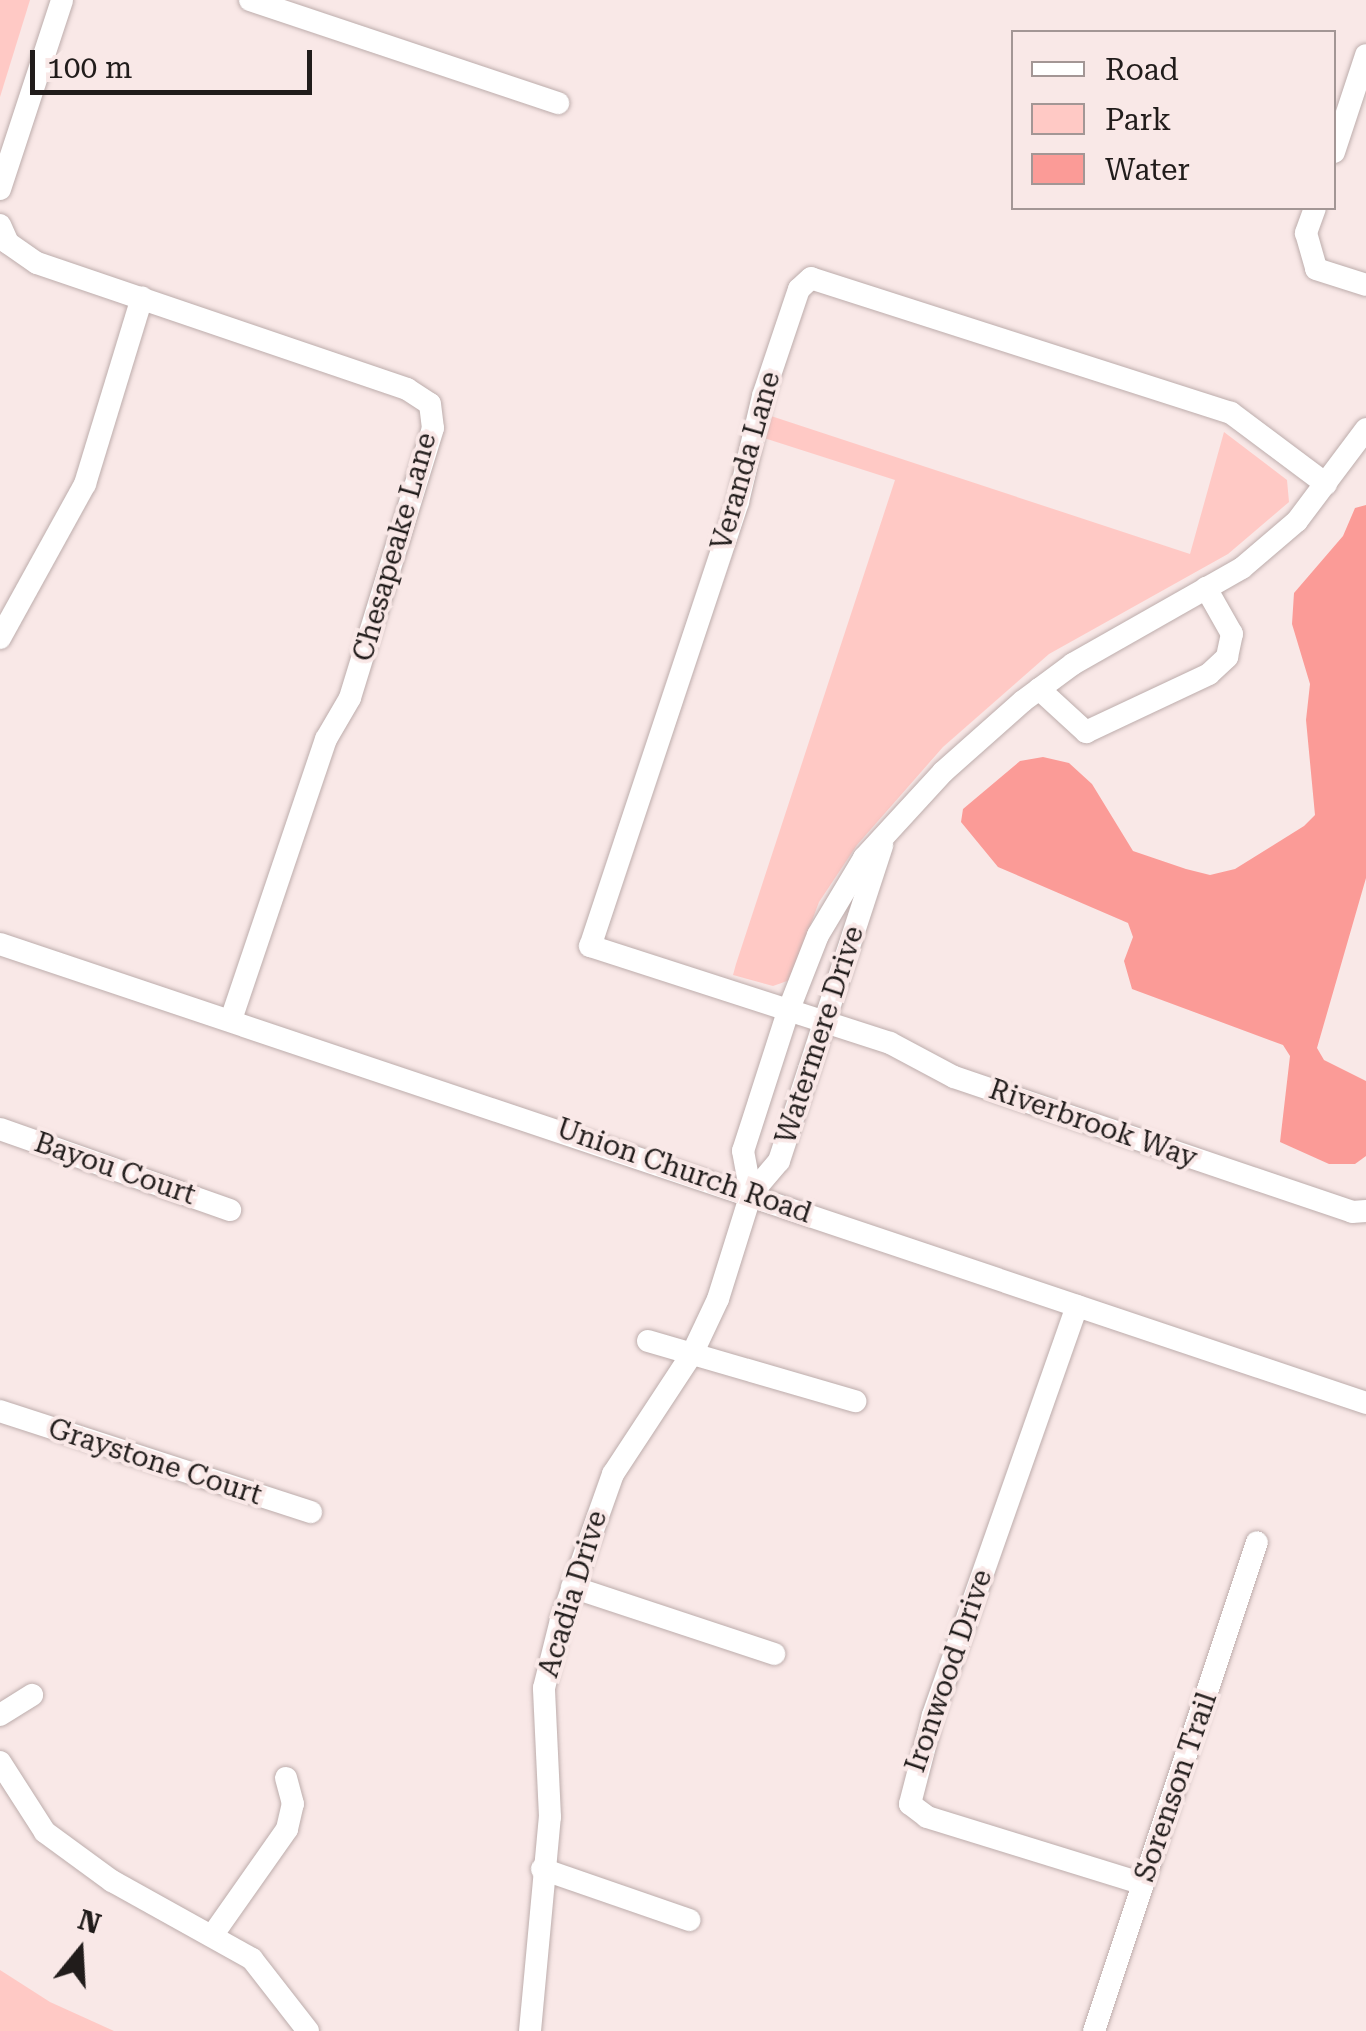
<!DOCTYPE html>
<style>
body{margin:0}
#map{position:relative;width:1366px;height:2031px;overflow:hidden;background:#f9e8e7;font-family:"Roboto Serif",serif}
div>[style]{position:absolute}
.green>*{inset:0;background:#ffc9c5}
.water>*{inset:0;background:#fb9b97}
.roads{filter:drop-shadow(0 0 2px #bdadac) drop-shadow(0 0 2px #bdadac)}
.minor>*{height:22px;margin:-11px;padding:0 11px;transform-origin:11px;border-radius:11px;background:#fff}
span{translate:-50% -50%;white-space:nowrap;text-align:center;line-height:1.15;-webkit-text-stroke:8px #f9e8e7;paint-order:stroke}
.street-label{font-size:28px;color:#211c1b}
.legend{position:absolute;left:1011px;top:30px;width:325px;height:180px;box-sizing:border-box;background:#f9e8e7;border:2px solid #a39695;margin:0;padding:12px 18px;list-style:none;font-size:30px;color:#211c1b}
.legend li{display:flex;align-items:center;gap:20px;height:50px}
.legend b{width:50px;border:2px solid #a39695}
.north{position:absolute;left:30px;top:1901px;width:100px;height:100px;-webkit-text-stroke:8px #f9e8e7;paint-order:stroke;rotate:18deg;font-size:28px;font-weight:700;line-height:40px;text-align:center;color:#211c1b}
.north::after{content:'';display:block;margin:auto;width:35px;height:45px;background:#211c1b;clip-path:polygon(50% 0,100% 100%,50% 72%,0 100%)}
.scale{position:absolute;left:30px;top:50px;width:282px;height:45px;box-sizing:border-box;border:5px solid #211c1b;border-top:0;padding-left:12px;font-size:30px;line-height:35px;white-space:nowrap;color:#211c1b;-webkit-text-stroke:8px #f9e8e7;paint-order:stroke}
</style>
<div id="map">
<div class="green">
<div style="clip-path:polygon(0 0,30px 0,0 97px)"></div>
<div style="clip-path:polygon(771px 416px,1190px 554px,1224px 432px,1287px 480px,1289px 502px,1228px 554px,1049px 654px,943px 747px,857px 845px,819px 902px,790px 980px,773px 986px,733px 975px,736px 964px,895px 480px,764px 438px)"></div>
<div style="clip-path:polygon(0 1970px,50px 2002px,114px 2031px,0 2031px)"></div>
</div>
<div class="water">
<div style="clip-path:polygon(1366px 505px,1366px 878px,1317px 1048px,1324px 1060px,1366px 1081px,1366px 1156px,1355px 1164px,1329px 1164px,1280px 1142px,1290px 1056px,1283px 1045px,1132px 989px,1124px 961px,1133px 937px,1128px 923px,998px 867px,961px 822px,963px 809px,1020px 761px,1043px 757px,1069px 763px,1092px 784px,1133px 851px,1186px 869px,1210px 875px,1235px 869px,1304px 826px,1315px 815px,1306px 720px,1310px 684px,1292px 624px,1294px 593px,1343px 536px,1355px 508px)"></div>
</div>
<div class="roads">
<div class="minor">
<div style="left:250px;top:0;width:325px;rotate:18.5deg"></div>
<div style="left:1334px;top:152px;width:102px;rotate:-71.7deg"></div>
<div style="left:0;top:189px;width:199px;rotate:-71.8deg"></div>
<div style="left:1315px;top:208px;width:27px;rotate:110deg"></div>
<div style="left:1306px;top:233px;width:37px;rotate:74deg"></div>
<div style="left:1316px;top:269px;width:52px;rotate:17.7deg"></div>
<div style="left:0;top:225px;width:20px;rotate:66deg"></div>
<div style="left:8px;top:243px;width:35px;rotate:35deg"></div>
<div style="left:37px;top:263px;width:391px;rotate:18.8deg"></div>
<div style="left:407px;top:389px;width:27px;rotate:33deg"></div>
<div style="left:430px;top:404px;width:24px;rotate:83deg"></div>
<div style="left:433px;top:428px;width:282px;rotate:107.1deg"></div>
<div style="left:350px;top:698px;width:48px;rotate:120.3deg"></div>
<div style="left:326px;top:739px;width:296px;rotate:108.7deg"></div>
<div style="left:1326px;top:484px;width:119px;rotate:-143.2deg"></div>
<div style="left:1231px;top:413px;width:441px;rotate:-162.2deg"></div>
<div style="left:811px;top:278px;width:16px;rotate:137deg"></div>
<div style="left:799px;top:289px;width:113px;rotate:108.6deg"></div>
<div style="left:763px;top:396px;width:109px;rotate:103.3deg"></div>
<div style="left:738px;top:502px;width:468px;rotate:108.4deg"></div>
<div style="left:590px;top:946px;width:315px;rotate:17.9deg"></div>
<div style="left:890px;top:1043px;width:72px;rotate:28deg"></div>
<div style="left:954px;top:1077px;width:420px;rotate:18.7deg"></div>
<div style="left:1352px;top:1212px;width:14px;rotate:-4deg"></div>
<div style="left:0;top:638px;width:176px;rotate:-61.1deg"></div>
<div style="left:85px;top:484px;width:195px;rotate:-73deg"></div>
<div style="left:1039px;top:689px;width:64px;rotate:42.5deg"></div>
<div style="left:1086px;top:732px;width:136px;rotate:-25.2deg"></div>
<div style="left:1209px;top:674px;width:25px;rotate:-43deg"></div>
<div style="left:1227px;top:657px;width:24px;rotate:-78deg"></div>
<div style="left:1232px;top:634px;width:53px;rotate:-119.5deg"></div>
<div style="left:0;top:944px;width:1441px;rotate:18.57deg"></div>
<div style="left:0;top:1129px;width:244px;rotate:19.4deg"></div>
<div style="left:751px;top:1194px;width:44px;rotate:-100.5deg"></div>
<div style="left:743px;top:1151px;width:149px;rotate:-72.1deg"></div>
<div style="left:789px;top:1009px;width:79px;rotate:-68.6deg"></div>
<div style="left:818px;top:935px;width:90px;rotate:-59.1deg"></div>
<div style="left:864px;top:858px;width:117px;rotate:-47.4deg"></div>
<div style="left:943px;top:772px;width:107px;rotate:-41.6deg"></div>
<div style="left:1023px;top:701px;width:62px;rotate:-36.5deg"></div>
<div style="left:1073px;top:664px;width:194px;rotate:-29.6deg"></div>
<div style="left:1242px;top:568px;width:72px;rotate:-40.5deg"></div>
<div style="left:1297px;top:521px;width:115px;rotate:-53.1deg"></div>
<div style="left:1077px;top:1306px;width:434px;rotate:109.4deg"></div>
<div style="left:933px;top:1715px;width:92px;rotate:104.5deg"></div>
<div style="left:910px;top:1804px;width:21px;rotate:37deg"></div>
<div style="left:927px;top:1817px;width:226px;rotate:17.2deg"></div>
<div style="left:648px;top:1341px;width:216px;rotate:16.2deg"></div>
<div style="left:0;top:1411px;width:327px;rotate:18deg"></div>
<div style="left:572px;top:1587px;width:213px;rotate:18.3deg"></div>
<div style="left:0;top:1715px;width:38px;rotate:-32deg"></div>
<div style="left:0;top:1762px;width:83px;rotate:57.3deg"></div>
<div style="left:45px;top:1832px;width:83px;rotate:36.2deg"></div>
<div style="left:112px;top:1881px;width:160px;rotate:29.1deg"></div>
<div style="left:252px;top:1959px;width:91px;rotate:52.1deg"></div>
<div style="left:542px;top:1869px;width:156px;rotate:19.1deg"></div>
<div style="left:214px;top:1933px;width:127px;rotate:-54.9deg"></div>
<div style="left:287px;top:1829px;width:26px;rotate:-77deg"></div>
<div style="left:293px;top:1804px;width:27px;rotate:-105deg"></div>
<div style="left:530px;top:2031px;width:215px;rotate:-84.7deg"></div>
<div style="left:550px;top:1817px;width:129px;rotate:-92.7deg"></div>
<div style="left:544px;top:1688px;width:70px;rotate:-76deg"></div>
<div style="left:561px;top:1620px;width:155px;rotate:-70.4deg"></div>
<div style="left:613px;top:1474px;width:146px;rotate:-56.7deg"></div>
<div style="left:693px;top:1352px;width:59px;rotate:-64.7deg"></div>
<div style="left:718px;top:1299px;width:110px;rotate:-72.6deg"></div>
<div style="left:751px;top:1194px;width:43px;rotate:-49.7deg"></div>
<div style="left:779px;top:1161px;width:332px;rotate:-71.9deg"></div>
<div style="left:1094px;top:2031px;width:515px;rotate:-71.57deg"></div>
</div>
</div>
<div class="street-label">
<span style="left:746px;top:461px;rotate:-74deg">Veranda Lane</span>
<span style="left:395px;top:547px;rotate:-74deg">Chesapeake Lane</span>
<span style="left:820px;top:1035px;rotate:-72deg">Watermere Drive</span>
<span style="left:1093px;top:1124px;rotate:19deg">Riverbrook Way</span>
<span style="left:115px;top:1169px;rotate:19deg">Bayou Court</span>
<span style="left:684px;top:1171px;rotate:19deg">Union Church Road</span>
<span style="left:155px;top:1462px;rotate:18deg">Graystone Court</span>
<span style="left:573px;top:1594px;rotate:-73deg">Acadia Drive</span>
<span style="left:949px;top:1671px;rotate:-71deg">Ironwood Drive</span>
<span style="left:1176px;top:1787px;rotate:-71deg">Sorenson Trail</span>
</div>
<ul class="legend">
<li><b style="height:12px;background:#fff"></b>Road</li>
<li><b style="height:28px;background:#ffc9c5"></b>Park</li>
<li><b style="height:28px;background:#fb9b97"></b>Water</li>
</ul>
<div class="north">N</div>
<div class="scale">100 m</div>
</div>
